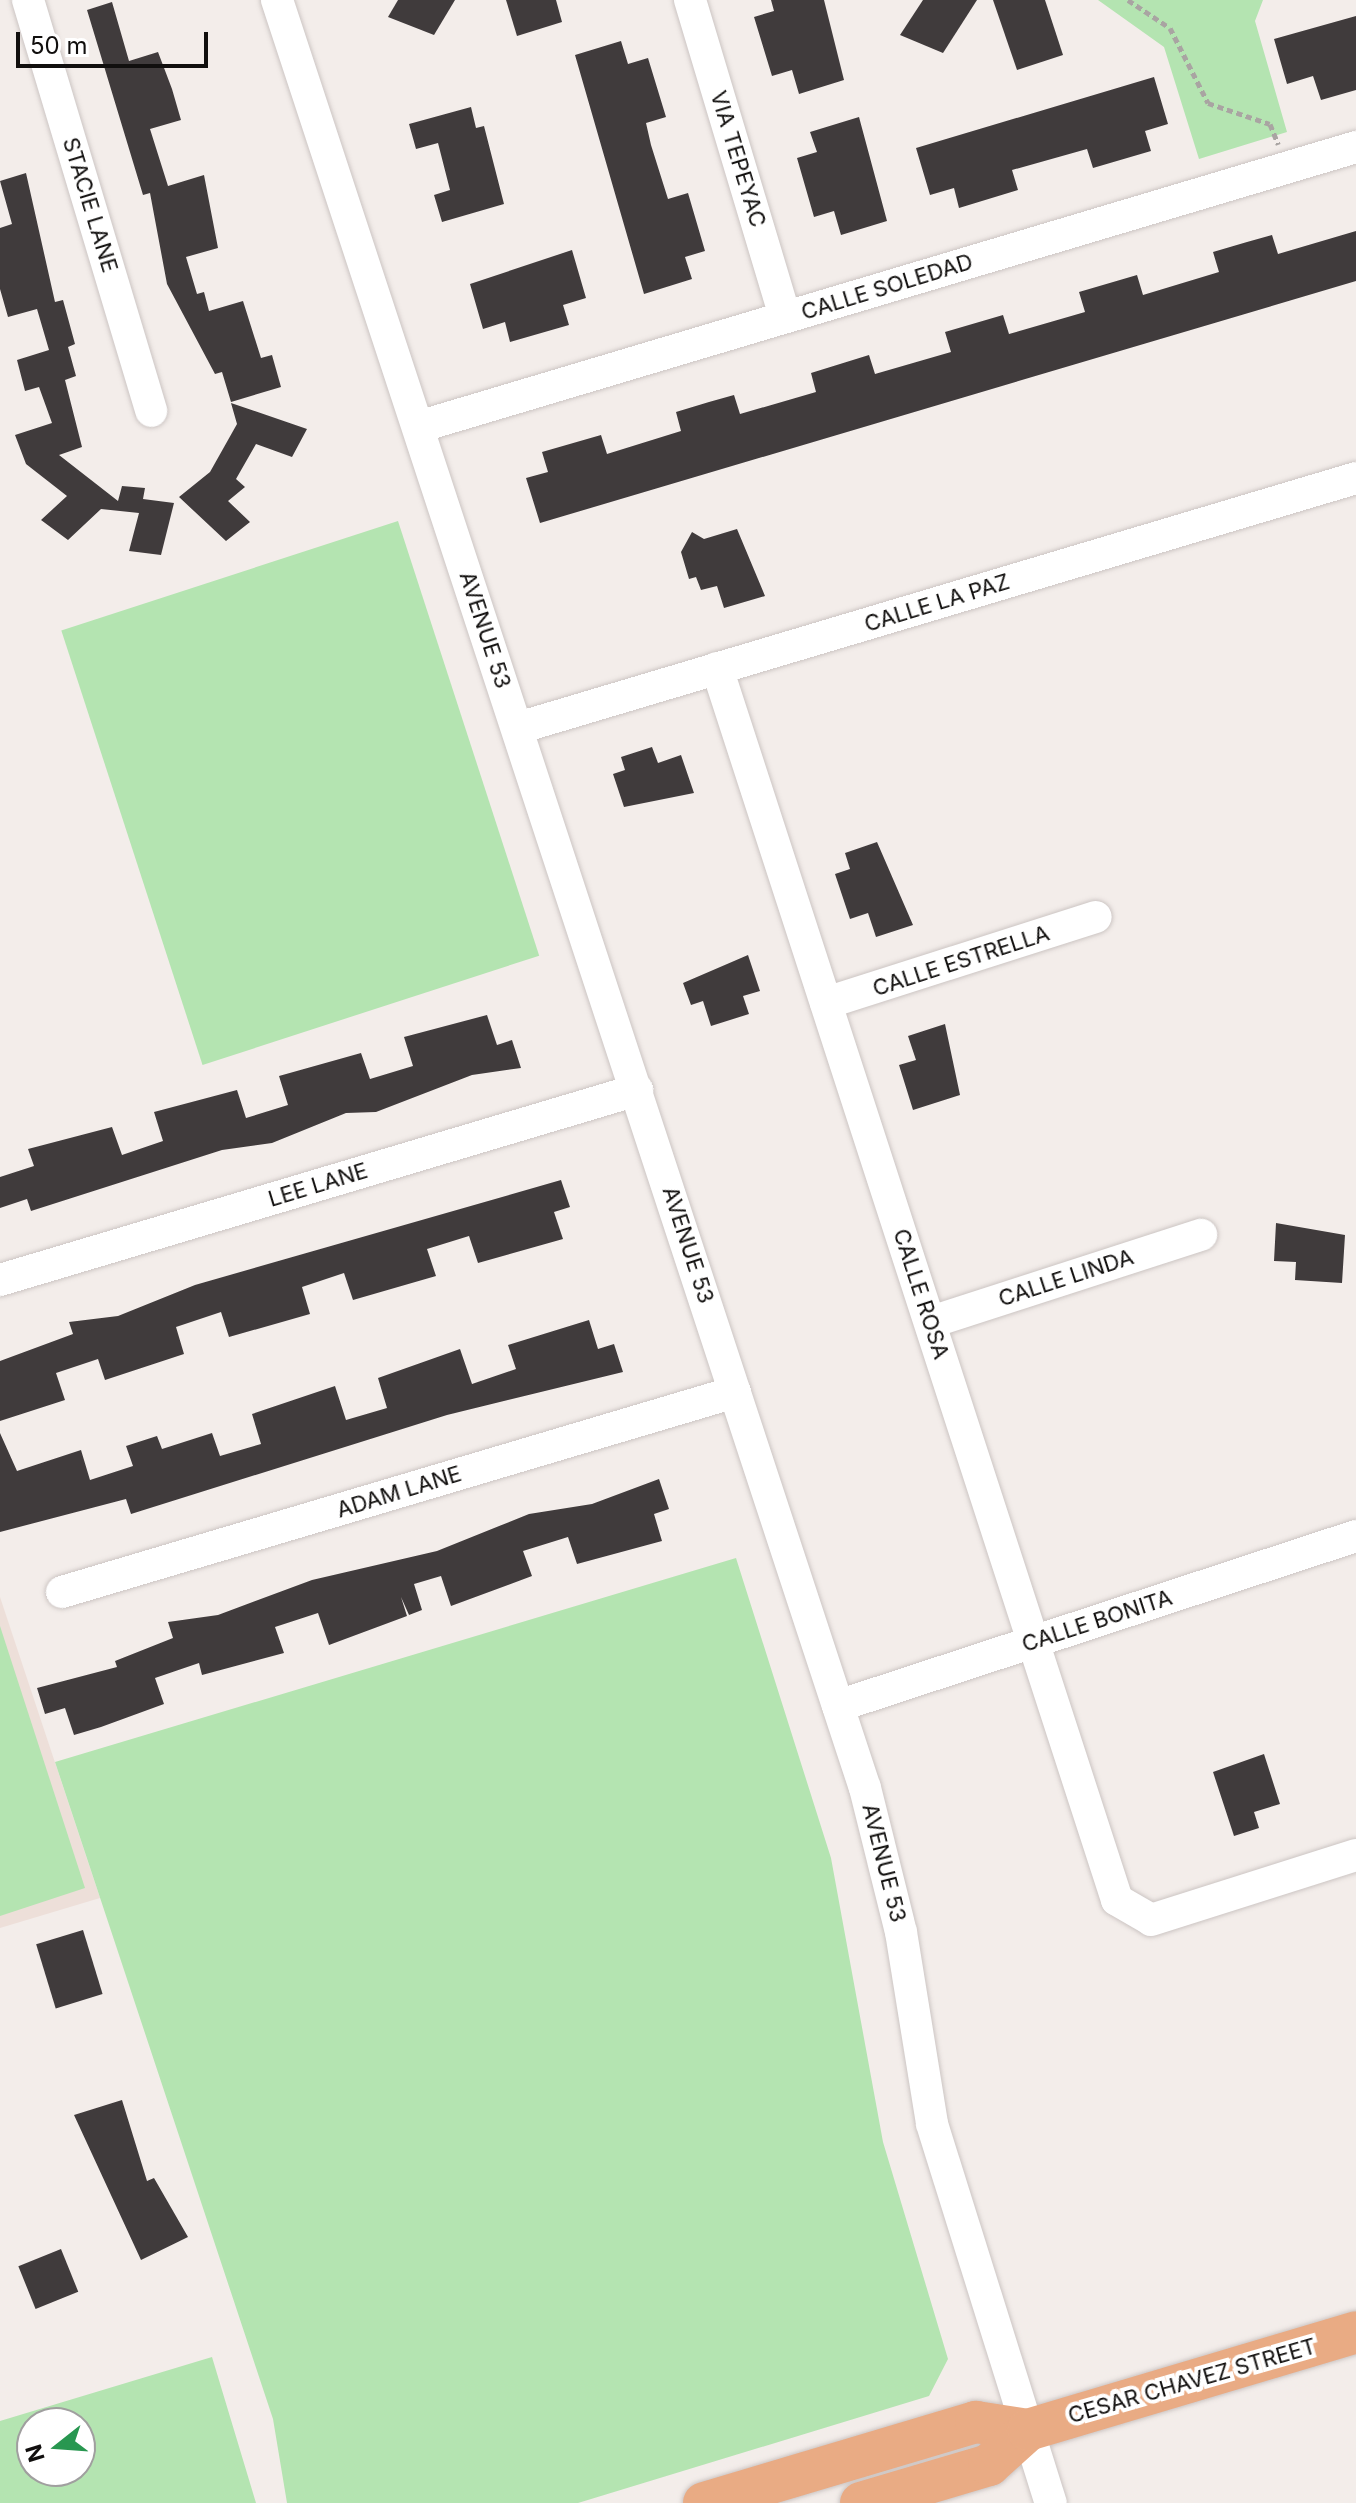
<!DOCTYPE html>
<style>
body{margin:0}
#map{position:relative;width:1356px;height:2503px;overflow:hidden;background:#f3edea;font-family:Inter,sans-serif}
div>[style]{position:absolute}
.built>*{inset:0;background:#eddfd9}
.green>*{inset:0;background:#b4e4b1;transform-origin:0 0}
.building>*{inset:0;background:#403b3c;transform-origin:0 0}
.path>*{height:5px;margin-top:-2.5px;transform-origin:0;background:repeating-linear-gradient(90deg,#a9a4a2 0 6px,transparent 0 10px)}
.roads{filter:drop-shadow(0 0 2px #ccc5c3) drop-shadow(0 0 2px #ccc5c3)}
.minor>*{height:32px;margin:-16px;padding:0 16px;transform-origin:16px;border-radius:16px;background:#fff}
.major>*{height:42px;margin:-21px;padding:0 21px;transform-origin:21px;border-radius:21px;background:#e9ab84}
span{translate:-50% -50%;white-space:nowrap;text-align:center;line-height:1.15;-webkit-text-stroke:8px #fff;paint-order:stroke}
.street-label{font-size:22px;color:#110f0e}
.north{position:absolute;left:16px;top:2407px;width:80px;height:80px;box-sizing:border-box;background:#fff;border:2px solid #a09f9f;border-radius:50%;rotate:253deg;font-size:22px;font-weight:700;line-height:32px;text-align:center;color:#110f0e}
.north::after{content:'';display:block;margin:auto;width:28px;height:36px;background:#289750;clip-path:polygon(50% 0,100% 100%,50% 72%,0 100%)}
.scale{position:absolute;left:16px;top:32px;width:192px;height:36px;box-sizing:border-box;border:4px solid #110f0e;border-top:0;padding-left:10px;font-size:24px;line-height:28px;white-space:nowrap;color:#110f0e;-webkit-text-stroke:6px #fff;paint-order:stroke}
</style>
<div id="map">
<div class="built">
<div style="clip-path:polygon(0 1597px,100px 1898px,0 1928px)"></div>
</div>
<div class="green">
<div style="clip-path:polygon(1098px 0,1263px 0,1255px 21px,1287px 132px,1199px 159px,1164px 47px)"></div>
<div style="left:398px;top:521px;width:457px;height:354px;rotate:72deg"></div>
<div style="clip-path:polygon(736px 1558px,831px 1858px,883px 2142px,948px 2359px,929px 2396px,578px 2503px,287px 2503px,273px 2419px,55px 1762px)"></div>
<div style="clip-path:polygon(0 1626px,85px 1888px,0 1916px)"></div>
<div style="clip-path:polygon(evenodd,212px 2357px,256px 2503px,0 2503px,0 2421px,212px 2357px,32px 2423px,80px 2423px,80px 2471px,32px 2471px,32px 2423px)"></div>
</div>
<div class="building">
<div style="clip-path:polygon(398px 0,455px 0,434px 35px,388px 17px)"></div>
<div style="clip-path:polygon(506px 0,556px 0,562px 22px,517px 36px)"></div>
<div style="clip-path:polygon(771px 0,824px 0,844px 80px,799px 94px,792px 70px,772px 76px,754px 17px,774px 11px)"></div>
<div style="clip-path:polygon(923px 0,977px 0,943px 53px,900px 35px)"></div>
<div style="clip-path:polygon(993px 0,1045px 0,1063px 55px,1017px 70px)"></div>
<div style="clip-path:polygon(112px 2px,129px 61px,158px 52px,172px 89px,181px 120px,150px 129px,168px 186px,204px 175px,218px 248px,186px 257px,197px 294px,204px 292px,209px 311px,243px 301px,261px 358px,272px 355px,281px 387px,231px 402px,222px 372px,215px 374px,167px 284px,150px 193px,143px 195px,87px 10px)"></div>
<div style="clip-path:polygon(1356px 16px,1356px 90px,1321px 100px,1313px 76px,1287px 84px,1274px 39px)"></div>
<div style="clip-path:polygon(621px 41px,628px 64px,648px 58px,666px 117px,646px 123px,651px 145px,668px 199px,688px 193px,705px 251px,685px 257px,692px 279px,644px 294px,575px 55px)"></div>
<div style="clip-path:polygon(1154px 77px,1168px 124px,1145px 131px,1151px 151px,1093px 168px,1087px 149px,1012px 170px,1018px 190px,959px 208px,954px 188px,930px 195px,916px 148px)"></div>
<div style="clip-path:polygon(471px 107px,476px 128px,484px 126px,504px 204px,442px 222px,434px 195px,450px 190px,438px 143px,416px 149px,409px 124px)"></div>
<div style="clip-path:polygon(859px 117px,887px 221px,841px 235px,834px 211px,814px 217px,797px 158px,817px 152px,810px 132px)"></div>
<div style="clip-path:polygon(26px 173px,55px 302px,63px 300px,75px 344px,68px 347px,76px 376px,65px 380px,82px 447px,59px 455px,118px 501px,122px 486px,145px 488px,143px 499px,174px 503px,161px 555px,129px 551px,139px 513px,101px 509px,68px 540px,41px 520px,67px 496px,26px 464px,15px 435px,52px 423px,39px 387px,25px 391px,17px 360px,49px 350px,37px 309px,8px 317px,0 289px,0 228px,12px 224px,0 181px)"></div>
<div style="clip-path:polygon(1356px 231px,1356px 281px,540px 523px,526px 478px,548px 472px,542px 452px,601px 435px,607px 454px,681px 431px,676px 412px,709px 402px,734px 395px,740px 414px,816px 392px,811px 373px,869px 355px,875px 374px,951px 352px,945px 332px,1003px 315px,1009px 334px,1085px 312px,1079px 292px,1137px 275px,1143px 295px,1219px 272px,1213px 252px,1247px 242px,1272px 235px,1278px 254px)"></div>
<div style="clip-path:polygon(572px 250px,586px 298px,563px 305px,569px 325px,510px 342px,505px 322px,483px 329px,470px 284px)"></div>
<div style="clip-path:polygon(231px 403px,307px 429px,292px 457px,256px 444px,236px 479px,245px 487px,228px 501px,250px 522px,226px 541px,179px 497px,210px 472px,237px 424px)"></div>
<div style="clip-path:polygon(737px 529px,765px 596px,724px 608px,717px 586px,701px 590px,696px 577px,689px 579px,681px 552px,692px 532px,704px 539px)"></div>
<div style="clip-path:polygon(652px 747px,658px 763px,681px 755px,694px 793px,624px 807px,613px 774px,625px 770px,621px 757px)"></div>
<div style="clip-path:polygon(877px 842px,913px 925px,876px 937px,868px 913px,850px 919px,835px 874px,850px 869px,845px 853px)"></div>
<div style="clip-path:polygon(748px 955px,760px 991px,743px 996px,749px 1014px,711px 1026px,703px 1001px,691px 1005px,683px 983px)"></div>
<div style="clip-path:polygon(487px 1015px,497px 1045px,512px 1040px,521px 1068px,472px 1075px,376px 1112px,346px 1113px,272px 1143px,222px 1150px,31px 1211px,27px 1199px,0 1208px,0 1177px,34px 1166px,28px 1149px,112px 1127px,122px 1155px,163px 1141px,154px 1112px,237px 1090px,246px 1118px,288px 1105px,279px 1076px,361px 1053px,370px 1079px,413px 1066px,404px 1037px)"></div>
<div style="clip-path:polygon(945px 1024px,960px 1095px,913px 1110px,899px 1065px,916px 1060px,908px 1036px)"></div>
<div style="clip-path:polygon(561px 1180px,570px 1207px,554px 1212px,563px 1239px,478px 1263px,469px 1236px,427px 1249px,436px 1276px,353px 1300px,344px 1273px,302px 1287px,310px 1314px,229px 1337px,221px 1312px,176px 1327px,184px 1354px,105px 1380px,98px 1359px,56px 1373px,65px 1400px,0 1421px,0 1361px,73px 1334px,69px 1322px,118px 1316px,195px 1285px)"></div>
<div style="clip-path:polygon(1276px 1223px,1345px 1235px,1342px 1283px,1295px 1280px,1296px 1262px,1274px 1261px)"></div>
<div style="clip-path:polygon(589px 1320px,598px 1349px,614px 1344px,623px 1372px,447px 1415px,131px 1514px,126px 1499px,0 1532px,0 1433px,17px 1471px,81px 1450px,90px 1480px,133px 1466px,126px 1446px,157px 1436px,162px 1449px,212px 1433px,220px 1456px,261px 1444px,252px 1414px,335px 1386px,346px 1420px,387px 1408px,378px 1378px,460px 1349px,472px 1384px,516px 1369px,508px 1345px)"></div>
<div style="clip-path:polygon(659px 1479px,669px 1509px,654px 1514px,662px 1541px,577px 1564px,568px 1537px,523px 1551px,532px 1576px,451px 1606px,441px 1576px,414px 1584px,422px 1610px,409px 1615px,401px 1597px,407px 1616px,329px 1645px,318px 1613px,275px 1627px,284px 1653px,202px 1675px,199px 1663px,155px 1678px,164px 1704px,101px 1727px,74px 1735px,65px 1708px,45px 1714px,37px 1688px,117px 1667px,115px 1661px,173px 1638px,168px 1622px,218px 1615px,312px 1580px,437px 1551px,529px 1514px,592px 1504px)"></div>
<div style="clip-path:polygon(1264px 1754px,1280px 1804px,1254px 1812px,1259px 1828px,1234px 1836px,1213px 1772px)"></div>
<div style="left:83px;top:1930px;width:67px;height:49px;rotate:73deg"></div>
<div style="clip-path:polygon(122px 2100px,147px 2181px,154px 2178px,188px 2237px,141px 2260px,74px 2115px)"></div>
<div style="left:61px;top:2249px;width:46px;height:46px;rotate:68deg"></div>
</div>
<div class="path">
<div style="left:1128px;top:0;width:50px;rotate:33.7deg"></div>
<div style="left:1170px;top:28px;width:84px;rotate:63.1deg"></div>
<div style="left:1208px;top:103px;width:65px;rotate:18.7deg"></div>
<div style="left:1270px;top:124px;width:22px;rotate:68deg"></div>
</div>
<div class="roads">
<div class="minor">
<div style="left:28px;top:0;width:429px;rotate:73.3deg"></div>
<div style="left:277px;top:0;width:1882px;rotate:71.8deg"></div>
<div style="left:865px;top:1788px;width:148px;rotate:76deg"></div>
<div style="left:901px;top:1932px;width:194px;rotate:80.8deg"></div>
<div style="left:932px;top:2124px;width:397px;rotate:72.6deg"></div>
<div style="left:690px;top:0;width:331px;rotate:73.3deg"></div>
<div style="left:418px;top:427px;width:979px;rotate:-16.62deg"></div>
<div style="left:717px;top:668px;width:1295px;rotate:72.01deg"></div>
<div style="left:1117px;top:1900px;width:39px;rotate:30deg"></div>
<div style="left:1151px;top:1920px;width:215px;rotate:-17.6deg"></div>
<div style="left:518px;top:728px;width:874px;rotate:-16.61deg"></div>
<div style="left:826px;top:1003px;width:283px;rotate:-17.7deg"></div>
<div style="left:0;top:1280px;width:665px;rotate:-16.61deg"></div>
<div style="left:931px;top:1322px;width:284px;rotate:-17.9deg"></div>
<div style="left:62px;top:1592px;width:702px;rotate:-16.55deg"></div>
<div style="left:838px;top:1706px;width:545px;rotate:-18.17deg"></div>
</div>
<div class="major">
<div style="left:704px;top:2503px;width:284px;rotate:-16.6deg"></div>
<div style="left:976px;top:2422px;width:53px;rotate:8.7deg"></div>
<div style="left:861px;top:2503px;width:134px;rotate:-16.5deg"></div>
<div style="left:989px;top:2465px;width:52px;rotate:-41.9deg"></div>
<div style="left:1028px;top:2430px;width:342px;rotate:-16.6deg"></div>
</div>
</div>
<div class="street-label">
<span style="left:738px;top:159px;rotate:73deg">VIA TEPEYAC</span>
<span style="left:90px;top:205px;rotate:73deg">STACIE LANE</span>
<span style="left:887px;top:287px;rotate:-17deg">CALLE SOLEDAD</span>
<span style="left:937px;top:603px;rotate:-17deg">CALLE LA PAZ</span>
<span style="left:485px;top:630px;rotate:72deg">AVENUE 53</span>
<span style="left:961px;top:961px;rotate:-18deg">CALLE ESTRELLA</span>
<span style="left:318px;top:1185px;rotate:-17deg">LEE LANE</span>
<span style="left:688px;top:1245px;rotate:72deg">AVENUE 53</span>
<span style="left:1066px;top:1278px;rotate:-18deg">CALLE LINDA</span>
<span style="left:921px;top:1294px;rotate:72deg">CALLE ROSA</span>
<span style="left:399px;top:1492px;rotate:-17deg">ADAM LANE</span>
<span style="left:1097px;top:1621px;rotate:-18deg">CALLE BONITA</span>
<span style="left:884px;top:1863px;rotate:76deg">AVENUE 53</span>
<span style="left:1192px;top:2381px;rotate:-16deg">CESAR CHAVEZ STREET</span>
</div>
<div class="north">N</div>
<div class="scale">50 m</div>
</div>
